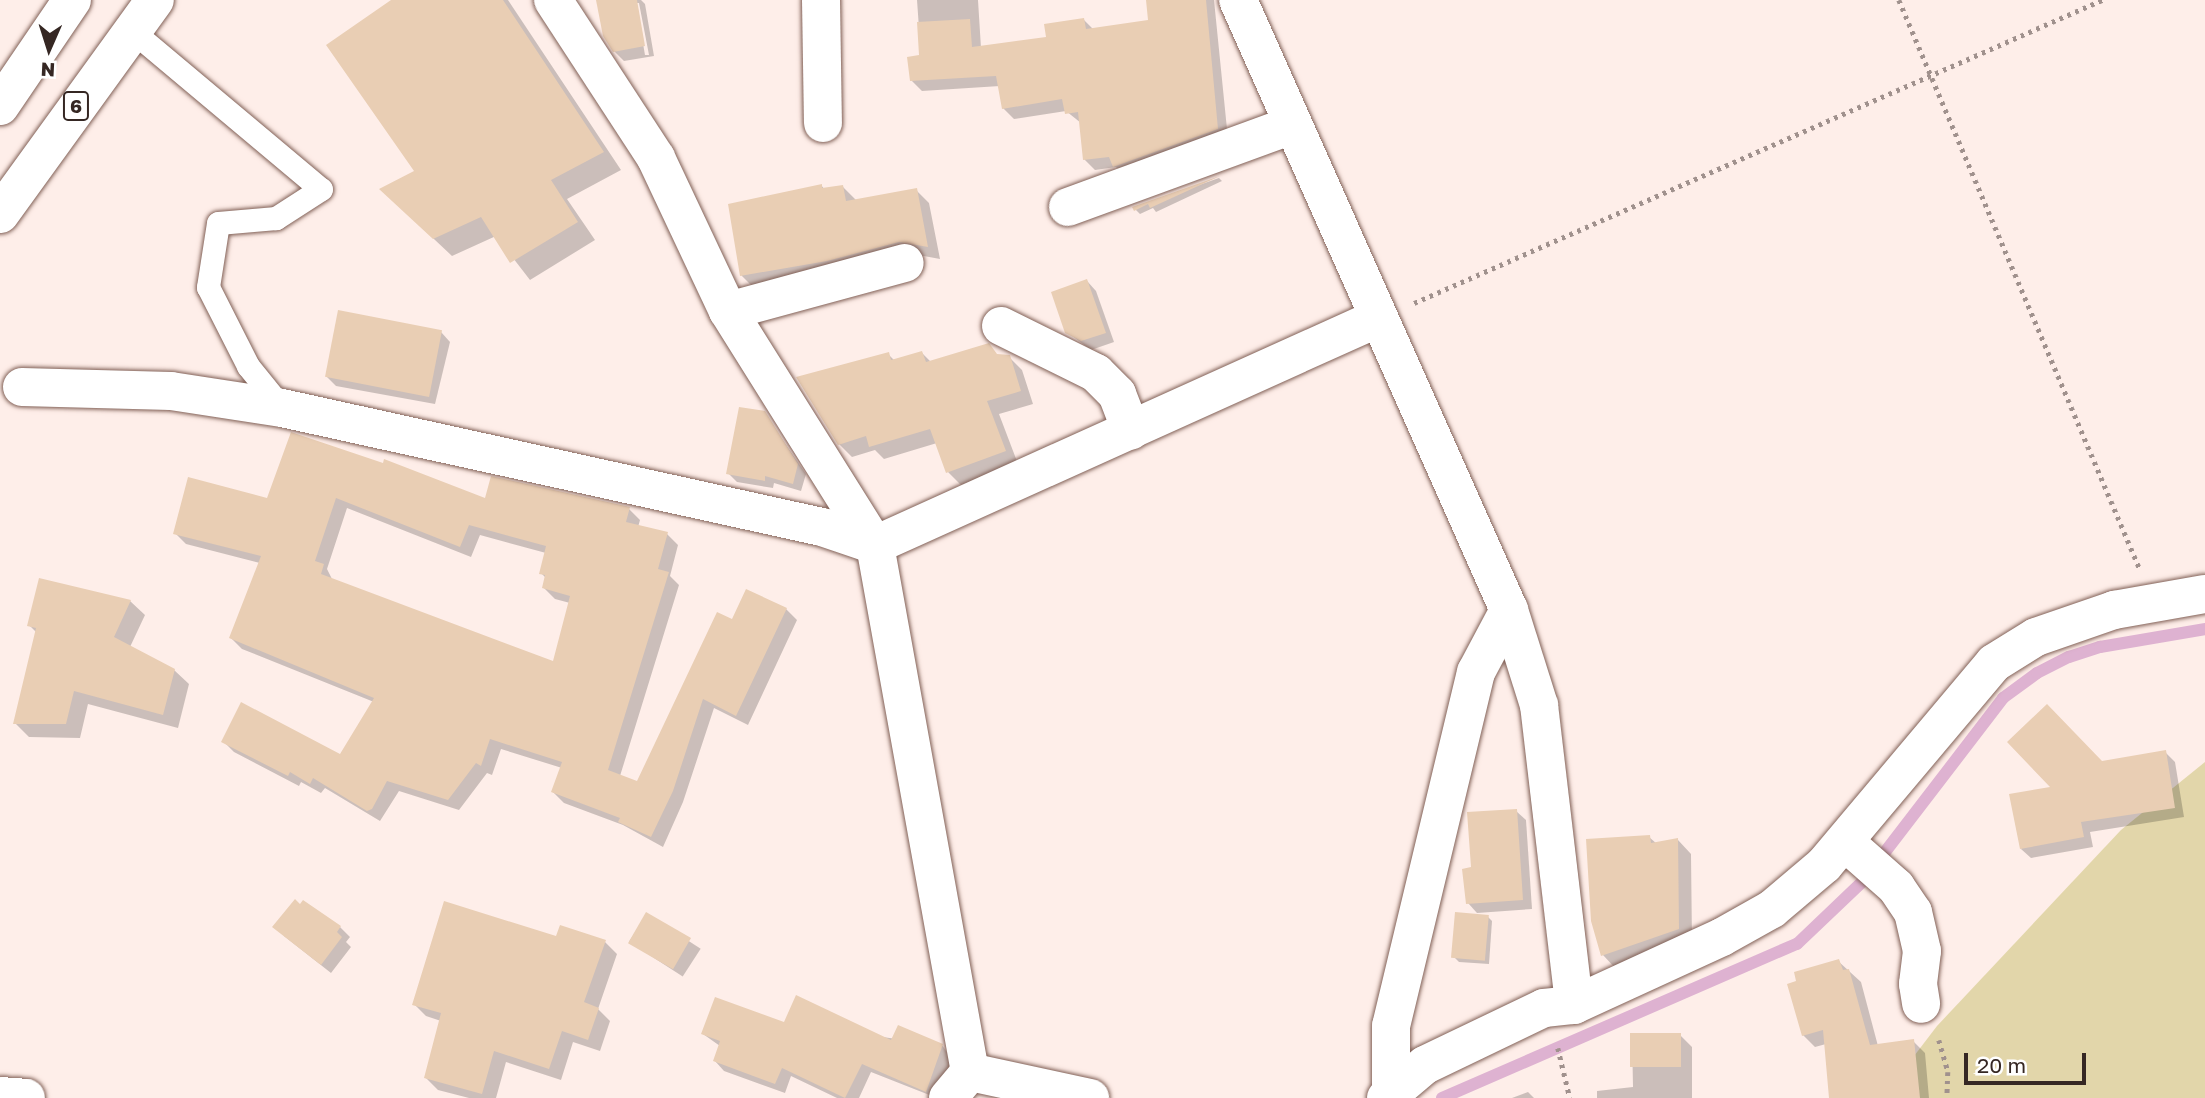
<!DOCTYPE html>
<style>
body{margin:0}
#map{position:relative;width:2205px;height:1098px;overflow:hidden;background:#feeee9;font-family:"Golos Text",sans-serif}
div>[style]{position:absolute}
.green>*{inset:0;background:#e2d6aa}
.shadow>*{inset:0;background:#0003;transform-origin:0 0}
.stream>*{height:12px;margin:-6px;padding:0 6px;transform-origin:6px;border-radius:6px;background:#deb2d1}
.building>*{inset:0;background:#e9ceb4;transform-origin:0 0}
.path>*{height:4.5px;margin-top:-2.25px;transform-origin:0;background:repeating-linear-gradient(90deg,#a0918d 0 3.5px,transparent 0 8.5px)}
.roads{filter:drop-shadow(0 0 2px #816056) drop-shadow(0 0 2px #816056)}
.lane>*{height:23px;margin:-11.5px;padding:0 11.5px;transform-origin:11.5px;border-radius:11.5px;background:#fff}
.street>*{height:38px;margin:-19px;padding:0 19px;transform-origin:19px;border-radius:19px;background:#fff}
.secondary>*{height:38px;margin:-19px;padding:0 19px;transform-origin:19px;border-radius:19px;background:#fff}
.highway>*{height:38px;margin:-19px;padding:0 19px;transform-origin:19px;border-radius:19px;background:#fff}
span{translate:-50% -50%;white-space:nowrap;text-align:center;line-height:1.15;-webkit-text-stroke:7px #fff;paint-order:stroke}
.shield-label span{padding:2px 5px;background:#fff;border:2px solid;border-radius:5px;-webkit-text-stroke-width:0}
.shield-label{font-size:19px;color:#352723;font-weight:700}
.north{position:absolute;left:14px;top:14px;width:70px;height:70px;-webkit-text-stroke:5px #fff;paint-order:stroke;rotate:183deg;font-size:19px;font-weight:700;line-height:28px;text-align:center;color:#352723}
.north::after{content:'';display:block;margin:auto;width:24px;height:32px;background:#352723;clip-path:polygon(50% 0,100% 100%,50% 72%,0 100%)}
.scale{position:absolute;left:1964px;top:1053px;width:122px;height:32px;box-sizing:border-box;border:4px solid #352723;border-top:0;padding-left:9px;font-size:21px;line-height:24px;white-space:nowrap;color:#352723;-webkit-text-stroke:5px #fff;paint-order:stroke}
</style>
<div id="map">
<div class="green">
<div style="clip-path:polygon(2205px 762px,2205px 1098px,1882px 1098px,1937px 1026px,2121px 830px)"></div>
</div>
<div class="shadow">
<div style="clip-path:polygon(394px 0,508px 0,621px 170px,567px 199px,595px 240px,530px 280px,496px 236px,452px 256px,400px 207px,417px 172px)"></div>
<div style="clip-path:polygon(evenodd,603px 0,641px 0,645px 4px,654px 56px,624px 61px,614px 51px,603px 0,636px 3px,639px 3px,649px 55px,645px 55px,636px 3px)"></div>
<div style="clip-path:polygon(917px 0,978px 0,981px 48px,1048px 38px,1083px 19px,1094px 30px,1150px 21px,1148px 0,1214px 0,1228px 139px,1125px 177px,1116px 167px,1095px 170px,1084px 159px,1081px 123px,1066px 111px,1014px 119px,1003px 108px,1000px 86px,922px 91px,911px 80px,921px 57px)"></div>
<div style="clip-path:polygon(1219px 178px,1222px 181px,1156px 212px,1153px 208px,1140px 214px,1134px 208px)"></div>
<div style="clip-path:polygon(821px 185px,825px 190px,843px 187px,857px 201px,916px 190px,929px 203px,940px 259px,913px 254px,754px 288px,741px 275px)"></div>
<div style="clip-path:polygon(1087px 281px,1096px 291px,1114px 342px,1091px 350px,1067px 332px)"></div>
<div style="clip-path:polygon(441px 332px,450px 342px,435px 404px,336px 386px,326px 376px)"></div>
<div style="clip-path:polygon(922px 353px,931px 362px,1009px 357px,1022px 370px,1033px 404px,999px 414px,1018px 464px,961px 485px,948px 472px,937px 443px,884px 459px,875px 450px,852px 457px,839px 444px,888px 354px,895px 361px)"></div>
<div style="clip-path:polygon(764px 413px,806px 474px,801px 491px,774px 483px,773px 488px,737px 482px,728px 473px)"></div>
<div style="clip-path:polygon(evenodd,292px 435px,486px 501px,629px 509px,640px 520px,638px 527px,667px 534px,678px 545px,670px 576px,679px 585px,620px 776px,638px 783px,732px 621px,786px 609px,797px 620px,748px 725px,714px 708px,683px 802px,663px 847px,623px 825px,564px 803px,553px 792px,562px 768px,501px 749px,492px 775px,487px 773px,459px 810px,399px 791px,380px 821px,325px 788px,321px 793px,301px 782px,299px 786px,234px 752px,223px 741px,341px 756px,374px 702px,242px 649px,231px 638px,260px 563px,186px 544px,175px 533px,269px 500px,292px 435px,347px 508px,471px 557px,480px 535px,546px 553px,541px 573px,546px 578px,544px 588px,555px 599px,570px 603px,555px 663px,333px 581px,327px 569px,347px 508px)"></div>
<div style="clip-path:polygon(40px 580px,130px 601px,145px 615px,130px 647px,174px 670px,189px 684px,178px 728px,88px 704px,80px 738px,29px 737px,15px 723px,37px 633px,29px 625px)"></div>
<div style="clip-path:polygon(2165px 752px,2175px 762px,2184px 817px,2090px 832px,2093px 847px,2031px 858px,2021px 849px,2054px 788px,2102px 762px)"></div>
<div style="clip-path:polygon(1516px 811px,1526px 820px,1532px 909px,1477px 913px,1468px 903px,1473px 868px)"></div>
<div style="clip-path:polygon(1649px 837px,1657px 844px,1678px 840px,1691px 854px,1692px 942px,1616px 969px,1603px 955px)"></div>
<div style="left:647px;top:914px;width:64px;height:33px;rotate:33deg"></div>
<div style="clip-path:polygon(1488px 917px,1492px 921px,1489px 964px,1459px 962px,1454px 957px)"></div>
<div style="clip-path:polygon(340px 927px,350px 937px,346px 942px,351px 947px,331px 973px,284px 936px)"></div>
<div style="clip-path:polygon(557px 938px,605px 942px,617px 954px,598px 1009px,610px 1021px,600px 1051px,573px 1042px,561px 1080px,506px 1062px,496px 1098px,469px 1098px,438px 1090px,426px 1078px,441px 1021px,426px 1016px,414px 1004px)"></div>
<div style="clip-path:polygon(1838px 961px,1861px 982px,1878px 1046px,1913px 1041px,1925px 1053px,1929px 1098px,1831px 1098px,1826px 1044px,1815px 1047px,1803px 1035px)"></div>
<div style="clip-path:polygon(785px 1024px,942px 1045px,953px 1061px,937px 1098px,871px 1072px,859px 1098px,837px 1098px,791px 1076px,785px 1093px,724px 1071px,715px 1061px,720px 1046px,703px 1034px)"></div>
<div style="clip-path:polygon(1632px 1035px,1680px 1035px,1692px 1047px,1692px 1098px,1597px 1098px,1597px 1091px,1633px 1087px)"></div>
<div style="clip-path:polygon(1528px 1092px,1534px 1098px,1512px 1098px)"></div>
</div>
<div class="stream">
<div style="left:1442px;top:1098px;width:387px;rotate:-23.5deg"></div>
<div style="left:1797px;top:944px;width:90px;rotate:-43.6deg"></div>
<div style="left:1862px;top:882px;width:232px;rotate:-52.5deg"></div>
<div style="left:2003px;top:698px;width:42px;rotate:-36.3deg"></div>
<div style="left:2037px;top:673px;width:36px;rotate:-27deg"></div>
<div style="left:2069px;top:657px;width:33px;rotate:-18deg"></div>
<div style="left:2100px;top:647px;width:107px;rotate:-9.7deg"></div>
</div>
<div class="building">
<div style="clip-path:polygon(391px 0,503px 0,604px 152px,551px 180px,578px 222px,510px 263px,481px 217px,433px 239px,379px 189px,414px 171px,326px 45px)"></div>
<div style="clip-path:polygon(596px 0,637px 0,645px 46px,613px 52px,603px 36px)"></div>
<div style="clip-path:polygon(1146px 0,1206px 0,1218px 129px,1113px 167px,1109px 157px,1083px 160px,1078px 112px,1065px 114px,1062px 99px,1002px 109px,996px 76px,910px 81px,907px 57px,919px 55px,917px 22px,970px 19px,972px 47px,1046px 37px,1044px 24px,1084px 18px,1086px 29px,1148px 20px)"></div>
<div style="clip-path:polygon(1220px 176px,1150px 208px,1148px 204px,1134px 211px,1132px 207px)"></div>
<div style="clip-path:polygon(822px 184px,822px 188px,843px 185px,846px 201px,917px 188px,928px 247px,899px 242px,827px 261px,740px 276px,728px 204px)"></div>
<div style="clip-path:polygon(1087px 279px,1106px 333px,1081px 341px,1065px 333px,1051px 292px)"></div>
<div style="left:338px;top:310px;width:106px;height:68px;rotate:11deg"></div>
<div style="clip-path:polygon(989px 343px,997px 354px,1010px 355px,1021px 391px,987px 401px,1006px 451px,946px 473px,930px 429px,869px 447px,866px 436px,838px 445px,796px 377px,889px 352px,891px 360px,922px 351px,926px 362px)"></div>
<div style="clip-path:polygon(739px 407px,765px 411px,798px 464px,793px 484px,765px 476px,765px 481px,726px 474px)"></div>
<div style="clip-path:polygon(evenodd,291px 432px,383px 463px,384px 459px,485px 498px,491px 476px,630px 507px,626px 522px,668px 532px,658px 569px,669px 572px,608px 770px,637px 781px,717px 612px,732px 619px,746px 589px,787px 608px,736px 716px,703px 699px,673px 791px,651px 837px,618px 822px,620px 818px,551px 792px,562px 762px,490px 739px,481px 766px,476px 763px,448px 800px,387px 781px,372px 809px,367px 811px,313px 778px,310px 784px,290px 772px,288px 776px,221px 742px,241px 702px,340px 754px,374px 698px,229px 638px,261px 556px,173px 534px,188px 477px,267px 498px,291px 432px,336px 498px,460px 547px,469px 525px,546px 546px,539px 574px,545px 575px,542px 588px,570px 596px,553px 661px,321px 574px,324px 564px,315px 561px,336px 498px)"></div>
<div style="clip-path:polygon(39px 578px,131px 600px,114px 637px,175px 669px,163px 715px,74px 691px,66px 724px,13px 724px,36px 628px,27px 626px)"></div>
<div style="clip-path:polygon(2047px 704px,2102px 761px,2166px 750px,2175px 808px,2081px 822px,2084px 837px,2020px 849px,2009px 794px,2050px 787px,2007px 742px)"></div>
<div style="clip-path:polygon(1517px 809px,1523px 900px,1466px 904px,1462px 869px,1471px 867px,1467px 812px)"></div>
<div style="clip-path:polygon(1650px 835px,1651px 843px,1678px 838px,1679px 929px,1601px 956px,1591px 921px,1586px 839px)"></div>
<div style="clip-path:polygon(295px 899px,300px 904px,303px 900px,341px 926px,337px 932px,342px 937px,321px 965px,272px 927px)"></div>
<div style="clip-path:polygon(444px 901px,556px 936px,560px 925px,606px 940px,584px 1002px,599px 1008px,588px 1040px,562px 1031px,549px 1069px,494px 1051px,482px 1094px,424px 1078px,441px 1013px,412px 1005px)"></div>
<div style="left:646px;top:912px;width:52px;height:36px;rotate:30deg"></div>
<div style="left:1455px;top:912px;width:34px;height:46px;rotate:5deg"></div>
<div style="clip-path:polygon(1839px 959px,1843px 970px,1849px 969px,1870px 1045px,1914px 1039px,1920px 1098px,1829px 1098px,1823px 1030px,1802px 1036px,1787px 984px,1796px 981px,1794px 972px)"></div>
<div style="clip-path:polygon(796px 995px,891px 1040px,898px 1025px,943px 1044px,926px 1092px,862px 1064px,845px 1098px,782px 1068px,775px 1084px,713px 1061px,720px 1041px,701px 1034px,715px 997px,784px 1022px)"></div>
<div style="left:1630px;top:1033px;width:51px;height:34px"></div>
</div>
<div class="path">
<div style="left:1899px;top:0;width:616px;rotate:67.06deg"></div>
<div style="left:1414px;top:303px;width:752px;rotate:-23.77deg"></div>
<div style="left:1939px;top:1040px;width:33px;rotate:74deg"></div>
<div style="left:1948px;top:1072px;width:26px;rotate:92deg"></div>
<div style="left:1558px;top:1048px;width:51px;rotate:76.5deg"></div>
</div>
<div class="roads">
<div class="lane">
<div style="left:130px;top:29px;width:249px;rotate:40deg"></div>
<div style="left:321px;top:189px;width:54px;rotate:147.2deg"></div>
<div style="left:276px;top:218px;width:58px;rotate:175.1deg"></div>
<div style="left:218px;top:223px;width:65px;rotate:98.9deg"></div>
<div style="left:208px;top:287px;width:89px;rotate:63.1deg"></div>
<div style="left:248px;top:366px;width:54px;rotate:51deg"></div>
</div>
<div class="street">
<div style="left:553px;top:0;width:189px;rotate:56.9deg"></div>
<div style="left:656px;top:158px;width:169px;rotate:64.8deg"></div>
<div style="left:728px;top:311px;width:276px;rotate:57.9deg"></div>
<div style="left:875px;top:545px;width:535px;rotate:79.78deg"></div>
<div style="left:821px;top:0;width:123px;rotate:89.1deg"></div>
<div style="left:1238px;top:0;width:667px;rotate:66.05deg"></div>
<div style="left:1509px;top:610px;width:70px;rotate:118deg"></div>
<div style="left:1476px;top:672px;width:364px;rotate:103.5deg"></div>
<div style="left:1391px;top:1026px;width:64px;rotate:90deg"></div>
<div style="left:1068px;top:207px;width:239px;rotate:-20.1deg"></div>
<div style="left:728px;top:311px;width:183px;rotate:-15.2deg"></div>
<div style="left:1001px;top:326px;width:106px;rotate:26.3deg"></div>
<div style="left:1096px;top:373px;width:30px;rotate:45deg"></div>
<div style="left:1117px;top:394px;width:39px;rotate:69deg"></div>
<div style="left:22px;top:387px;width:149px;rotate:1.5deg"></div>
<div style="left:171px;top:391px;width:112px;rotate:8.7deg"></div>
<div style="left:282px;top:408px;width:553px;rotate:12.43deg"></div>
<div style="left:822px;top:527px;width:56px;rotate:18.8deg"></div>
<div style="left:875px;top:545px;width:550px;rotate:-24.28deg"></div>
<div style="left:1509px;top:610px;width:100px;rotate:72.5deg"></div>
<div style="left:1539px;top:705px;width:302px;rotate:83.3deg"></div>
<div style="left:1845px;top:842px;width:68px;rotate:41.4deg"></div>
<div style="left:1896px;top:887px;width:30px;rotate:56deg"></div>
<div style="left:1913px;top:912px;width:40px;rotate:77deg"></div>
<div style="left:1922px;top:951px;width:33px;rotate:97deg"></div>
<div style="left:1918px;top:984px;width:20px;rotate:81deg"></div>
<div style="left:0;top:1096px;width:26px;rotate:4deg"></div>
<div style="left:948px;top:1098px;width:34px;rotate:-50deg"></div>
<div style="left:970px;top:1072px;width:123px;rotate:12.2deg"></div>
</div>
<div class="secondary">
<div style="left:1386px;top:1098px;width:51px;rotate:-40.2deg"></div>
<div style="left:1425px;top:1065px;width:132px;rotate:-25.6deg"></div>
<div style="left:1544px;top:1008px;width:30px;rotate:-6deg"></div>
<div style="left:1574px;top:1005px;width:163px;rotate:-24.7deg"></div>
<div style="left:1722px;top:937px;width:57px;rotate:-29.2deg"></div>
<div style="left:1772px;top:909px;width:68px;rotate:-40.2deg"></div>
<div style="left:1824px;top:865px;width:264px;rotate:-49.9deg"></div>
<div style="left:1994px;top:663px;width:49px;rotate:-31.8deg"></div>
<div style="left:2036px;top:637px;width:83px;rotate:-19.1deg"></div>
<div style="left:2114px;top:610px;width:92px;rotate:-10deg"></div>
</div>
<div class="highway">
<div style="left:0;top:106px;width:128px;rotate:-55.8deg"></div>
<div style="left:0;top:214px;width:264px;rotate:-54.1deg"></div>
</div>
</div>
<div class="shield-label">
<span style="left:76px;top:106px">6</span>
</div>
<div class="north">N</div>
<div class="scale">20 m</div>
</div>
